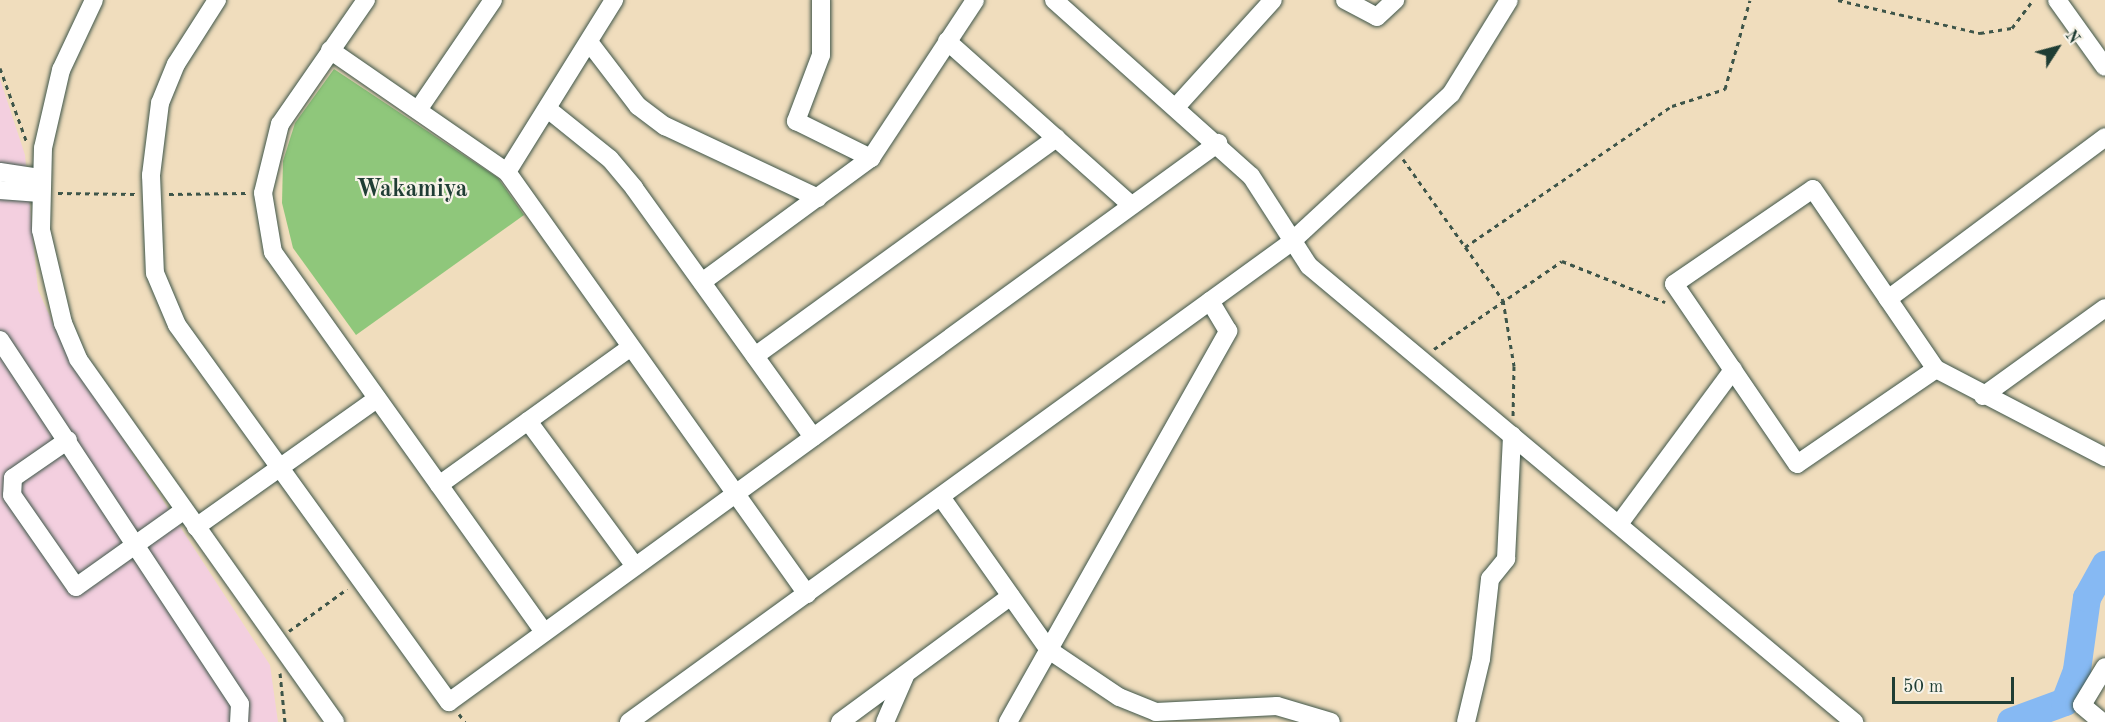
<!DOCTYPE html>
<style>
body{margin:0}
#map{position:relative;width:2105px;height:722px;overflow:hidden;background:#f0ddbd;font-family:"Old Standard TT",serif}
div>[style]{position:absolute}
.built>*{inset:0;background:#f3cfdf}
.green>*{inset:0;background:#8fc77b}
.river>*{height:28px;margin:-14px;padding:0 14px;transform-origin:14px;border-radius:14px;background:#86b9f3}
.path>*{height:3px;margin-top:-1.5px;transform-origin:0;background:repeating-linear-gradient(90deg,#3e5549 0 4.5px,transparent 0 9px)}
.roads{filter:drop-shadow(0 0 2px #3e5549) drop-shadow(0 0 2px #3e5549)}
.minor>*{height:18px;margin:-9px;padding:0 9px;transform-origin:9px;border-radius:9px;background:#fff}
span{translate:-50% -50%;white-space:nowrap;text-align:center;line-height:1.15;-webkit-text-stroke:4.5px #f7f3e8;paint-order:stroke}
.quarter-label{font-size:24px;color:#1f3d34;font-weight:700}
.north{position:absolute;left:2027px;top:18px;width:60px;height:60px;-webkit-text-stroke:4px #f7f3e8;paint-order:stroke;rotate:54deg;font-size:16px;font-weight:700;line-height:24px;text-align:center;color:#1f3d34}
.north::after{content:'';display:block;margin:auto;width:21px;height:27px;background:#1f3d34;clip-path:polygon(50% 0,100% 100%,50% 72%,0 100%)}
.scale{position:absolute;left:1892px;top:677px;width:122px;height:27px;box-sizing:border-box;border:3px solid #1f3d34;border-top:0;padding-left:8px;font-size:18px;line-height:21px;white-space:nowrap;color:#1f3d34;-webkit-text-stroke:4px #f7f3e8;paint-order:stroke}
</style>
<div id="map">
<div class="built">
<div style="clip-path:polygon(0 79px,25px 155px,38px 290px,65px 350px,270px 665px,278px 722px,0 722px)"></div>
</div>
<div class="green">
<div style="clip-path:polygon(334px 69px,498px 178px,524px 215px,356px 335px,293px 248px,282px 203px,283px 161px,295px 123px)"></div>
</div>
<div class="river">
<div style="left:2011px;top:722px;width:58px;rotate:-20.3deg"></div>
<div style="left:2065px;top:702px;width:34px;rotate:-69deg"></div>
<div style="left:2077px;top:670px;width:73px;rotate:-82.1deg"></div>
<div style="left:2087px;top:598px;width:38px;rotate:-61deg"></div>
</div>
<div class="path">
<div style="left:1838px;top:0;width:146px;rotate:13.1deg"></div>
<div style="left:1980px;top:33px;width:32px;rotate:-9deg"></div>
<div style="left:2012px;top:28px;width:35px;rotate:-53deg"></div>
<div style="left:0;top:68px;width:80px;rotate:70.2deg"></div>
<div style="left:1403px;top:159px;width:173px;rotate:54.7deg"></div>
<div style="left:1503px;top:300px;width:67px;rotate:80.5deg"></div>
<div style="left:1514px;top:366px;width:50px;rotate:91.1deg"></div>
<div style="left:58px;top:193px;width:77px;rotate:0.7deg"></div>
<div style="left:169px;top:194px;width:77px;rotate:-0.7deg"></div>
<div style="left:1465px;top:247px;width:250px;rotate:-34.3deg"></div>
<div style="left:1672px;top:106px;width:56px;rotate:-17.8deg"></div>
<div style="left:1725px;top:89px;width:92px;rotate:-74.3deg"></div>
<div style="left:1434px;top:349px;width:155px;rotate:-34.5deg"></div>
<div style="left:1562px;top:261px;width:111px;rotate:21.7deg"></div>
<div style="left:289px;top:631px;width:72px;rotate:-35.9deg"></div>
<div style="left:280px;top:673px;width:49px;rotate:84.2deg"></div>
<div style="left:459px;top:714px;width:10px;rotate:53deg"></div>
</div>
<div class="roads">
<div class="minor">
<div style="left:94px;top:0;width:77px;rotate:115.2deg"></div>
<div style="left:61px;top:70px;width:80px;rotate:103deg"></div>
<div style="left:43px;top:148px;width:82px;rotate:91.4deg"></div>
<div style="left:41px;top:230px;width:96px;rotate:76.7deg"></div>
<div style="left:63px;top:323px;width:39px;rotate:67deg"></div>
<div style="left:78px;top:359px;width:445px;rotate:54.7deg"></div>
<div style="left:217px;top:0;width:76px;rotate:122.6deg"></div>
<div style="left:176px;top:64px;width:42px;rotate:112.3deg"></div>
<div style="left:160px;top:103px;width:73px;rotate:97.1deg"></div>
<div style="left:151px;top:175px;width:98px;rotate:87.7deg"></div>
<div style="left:155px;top:273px;width:56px;rotate:67.1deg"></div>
<div style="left:177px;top:325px;width:465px;rotate:54.2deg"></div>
<div style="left:449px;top:702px;width:951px;rotate:-36.01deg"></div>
<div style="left:366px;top:0;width:151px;rotate:124.7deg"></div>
<div style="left:280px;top:124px;width:71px;rotate:103.8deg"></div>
<div style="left:263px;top:193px;width:60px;rotate:80.4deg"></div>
<div style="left:273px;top:252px;width:467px;rotate:54.5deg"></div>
<div style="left:821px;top:0;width:55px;rotate:90deg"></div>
<div style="left:821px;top:55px;width:71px;rotate:110.7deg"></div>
<div style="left:796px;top:121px;width:84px;rotate:26.3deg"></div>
<div style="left:1054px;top:0;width:264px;rotate:41.8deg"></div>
<div style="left:1251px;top:176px;width:107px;rotate:57.2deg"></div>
<div style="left:1309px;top:266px;width:711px;rotate:39.92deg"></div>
<div style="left:1345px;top:0;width:36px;rotate:28deg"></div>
<div style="left:1377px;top:17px;width:25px;rotate:-43deg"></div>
<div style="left:2057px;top:0;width:82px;rotate:54.4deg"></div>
<div style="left:947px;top:41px;width:246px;rotate:41.7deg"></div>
<div style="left:589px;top:42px;width:81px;rotate:52.6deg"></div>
<div style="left:638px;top:106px;width:34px;rotate:37deg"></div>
<div style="left:665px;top:126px;width:169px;rotate:25.2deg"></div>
<div style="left:330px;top:50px;width:215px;rotate:34.6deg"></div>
<div style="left:507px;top:172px;width:518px;rotate:54.59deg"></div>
<div style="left:1176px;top:107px;width:144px;rotate:-47.8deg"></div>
<div style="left:418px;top:110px;width:133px;rotate:-55.7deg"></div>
<div style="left:549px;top:110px;width:78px;rotate:38.8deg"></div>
<div style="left:610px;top:159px;width:38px;rotate:50deg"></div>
<div style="left:634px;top:188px;width:307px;rotate:54.3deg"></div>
<div style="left:0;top:172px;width:40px;rotate:8.5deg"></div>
<div style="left:507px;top:172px;width:203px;rotate:-58.1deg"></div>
<div style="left:0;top:190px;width:40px;rotate:4.3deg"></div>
<div style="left:702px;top:282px;width:210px;rotate:-36.3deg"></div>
<div style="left:871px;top:158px;width:189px;rotate:-56.6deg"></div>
<div style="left:1888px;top:299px;width:271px;rotate:-36.7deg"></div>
<div style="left:0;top:340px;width:436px;rotate:56.6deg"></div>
<div style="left:240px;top:704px;width:18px;rotate:93deg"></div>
<div style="left:755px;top:356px;width:372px;rotate:-35.9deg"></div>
<div style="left:1936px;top:369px;width:168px;rotate:145.6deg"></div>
<div style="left:1797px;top:464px;width:218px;rotate:-124.3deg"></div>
<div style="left:1674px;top:284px;width:168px;rotate:-34.4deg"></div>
<div style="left:1813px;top:189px;width:218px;rotate:55.7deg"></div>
<div style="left:1936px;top:369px;width:191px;rotate:27.5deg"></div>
<div style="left:1983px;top:396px;width:150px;rotate:-35.8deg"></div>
<div style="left:528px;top:421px;width:179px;rotate:53.6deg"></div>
<div style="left:68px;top:440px;width:67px;rotate:145.4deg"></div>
<div style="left:13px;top:478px;width:17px;rotate:93deg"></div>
<div style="left:12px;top:495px;width:112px;rotate:55.2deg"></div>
<div style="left:76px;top:587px;width:131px;rotate:-35.4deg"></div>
<div style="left:439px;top:485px;width:236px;rotate:-35.7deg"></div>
<div style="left:941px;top:497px;width:187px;rotate:54.8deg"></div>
<div style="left:1049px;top:650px;width:84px;rotate:33.9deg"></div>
<div style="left:1119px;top:697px;width:40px;rotate:22deg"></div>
<div style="left:1156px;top:712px;width:121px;rotate:-2.8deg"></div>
<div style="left:1277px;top:706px;width:56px;rotate:16.5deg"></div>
<div style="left:1619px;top:524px;width:192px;rotate:-53.5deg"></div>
<div style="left:196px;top:527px;width:222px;rotate:-35.3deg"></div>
<div style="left:629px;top:722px;width:816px;rotate:-35.93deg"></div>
<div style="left:1290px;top:243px;width:219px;rotate:-42.8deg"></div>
<div style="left:1451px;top:94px;width:110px;rotate:-58.3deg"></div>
<div style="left:840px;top:722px;width:212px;rotate:-36.4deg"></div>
<div style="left:885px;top:722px;width:50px;rotate:-66.5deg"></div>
<div style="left:1008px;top:722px;width:449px;rotate:-60.6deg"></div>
<div style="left:1228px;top:331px;width:35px;rotate:-121deg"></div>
<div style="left:1466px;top:722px;width:65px;rotate:-76.6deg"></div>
<div style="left:1481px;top:659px;width:81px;rotate:-83.6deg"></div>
<div style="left:1490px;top:579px;width:26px;rotate:-51deg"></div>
<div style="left:1506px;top:559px;width:124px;rotate:-87.2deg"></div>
<div style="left:2102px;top:722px;width:26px;rotate:-140deg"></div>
<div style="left:2082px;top:705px;width:44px;rotate:-58.8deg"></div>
</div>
</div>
<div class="quarter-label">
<span style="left:412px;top:191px">Wakamiya</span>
</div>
<div class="north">N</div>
<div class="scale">50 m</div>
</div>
